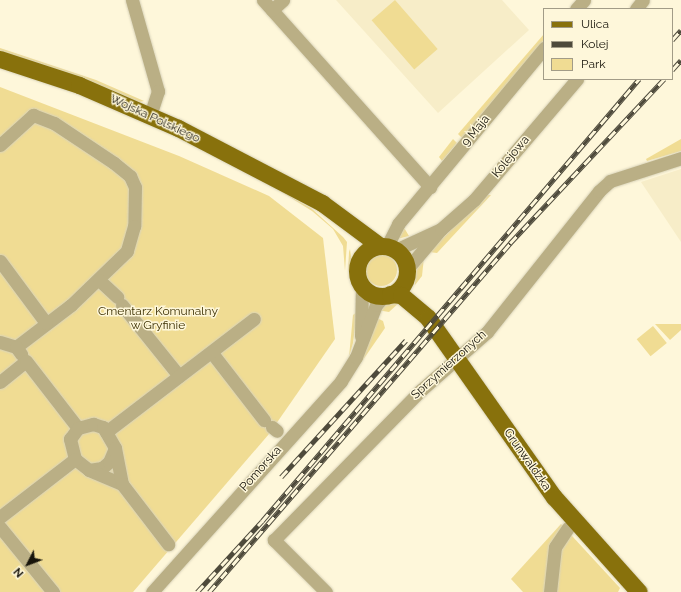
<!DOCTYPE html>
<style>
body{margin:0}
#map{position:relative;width:681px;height:592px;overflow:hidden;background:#fef7da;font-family:Raleway,sans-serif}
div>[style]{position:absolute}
.built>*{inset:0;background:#f7edc8}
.green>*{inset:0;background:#f0dc93;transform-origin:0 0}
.round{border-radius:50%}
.roads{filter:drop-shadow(0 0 1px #d9d3b9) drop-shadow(0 0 1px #d9d3b9)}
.minor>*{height:13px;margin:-6.5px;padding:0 6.5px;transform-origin:6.5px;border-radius:6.5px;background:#baaf85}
.major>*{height:17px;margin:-8.5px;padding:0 8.5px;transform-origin:8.5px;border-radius:8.5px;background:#88710c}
.major>.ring{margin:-8.5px;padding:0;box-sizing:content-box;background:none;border:17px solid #88710c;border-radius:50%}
.rail>*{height:4.5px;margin-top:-2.25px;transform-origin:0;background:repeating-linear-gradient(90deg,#fef7da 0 9px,#4e4a3b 0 18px);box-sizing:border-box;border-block:1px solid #4e4a3b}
span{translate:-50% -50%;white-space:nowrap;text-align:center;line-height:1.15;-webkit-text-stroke:3px #fef7da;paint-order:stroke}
.street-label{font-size:12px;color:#17140a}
.park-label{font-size:12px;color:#3b2f00}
.legend{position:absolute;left:543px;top:8px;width:130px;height:72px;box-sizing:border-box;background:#fef7da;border:1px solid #a29c87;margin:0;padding:5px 7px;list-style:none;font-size:12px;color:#17140a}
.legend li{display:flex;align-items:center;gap:8px;height:20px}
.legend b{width:20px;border:1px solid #a29c87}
.north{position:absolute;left:8px;top:544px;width:40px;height:40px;-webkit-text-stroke:3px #fef7da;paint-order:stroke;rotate:228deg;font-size:11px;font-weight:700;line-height:16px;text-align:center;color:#17140a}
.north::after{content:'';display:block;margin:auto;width:14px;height:18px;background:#17140a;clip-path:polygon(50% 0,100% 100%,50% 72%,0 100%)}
</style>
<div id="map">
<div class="built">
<div style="clip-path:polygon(336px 0,502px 0,529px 30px,438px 113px)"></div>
<div style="clip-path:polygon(681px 169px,681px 242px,641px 182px)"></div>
</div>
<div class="green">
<div style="left:395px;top:0;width:65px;height:31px;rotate:49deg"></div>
<div style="clip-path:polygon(544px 34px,544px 40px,481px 116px,462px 138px,458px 134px)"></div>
<div style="clip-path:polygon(0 48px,96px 80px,144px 101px,139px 102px,0 53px)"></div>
<div style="clip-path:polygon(0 87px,179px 156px,269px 196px,323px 238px,335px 339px,269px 434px,133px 592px,0 592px)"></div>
<div style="clip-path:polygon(453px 139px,457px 143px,442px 161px,439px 157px)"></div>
<div style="clip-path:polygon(681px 139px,681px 151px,647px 161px,646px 159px)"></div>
<div style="clip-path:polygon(280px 191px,311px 208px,343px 237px,347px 242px,345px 271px,343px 246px,333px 229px,312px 211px)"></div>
<div style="clip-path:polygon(486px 195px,491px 195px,437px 253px,429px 252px)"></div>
<div style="clip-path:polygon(409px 216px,412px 218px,403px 226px,409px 236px,393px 240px)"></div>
<div style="clip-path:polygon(350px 249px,352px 264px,348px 272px,349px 252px)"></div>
<div class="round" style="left:365px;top:254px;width:32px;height:32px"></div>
<div style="clip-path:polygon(424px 257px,422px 276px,415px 285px,414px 268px)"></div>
<div style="clip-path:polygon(401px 301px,389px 312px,377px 310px,387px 302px)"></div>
<div style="clip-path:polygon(357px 312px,353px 343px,349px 357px,353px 315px)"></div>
<div style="clip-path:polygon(375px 317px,383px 321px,385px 328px,356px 370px)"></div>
<div style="clip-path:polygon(655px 324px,681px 324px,681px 330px,670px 340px)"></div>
<div style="left:653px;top:326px;width:22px;height:21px;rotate:51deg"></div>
<div style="clip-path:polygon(561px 524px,620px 588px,618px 592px,523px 592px,511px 579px)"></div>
</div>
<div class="roads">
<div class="minor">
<div style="left:132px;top:0;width:95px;rotate:74.1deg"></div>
<div style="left:158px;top:91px;width:25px;rotate:108deg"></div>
<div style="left:263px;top:0;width:251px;rotate:48.2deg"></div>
<div style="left:576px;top:9px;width:12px;rotate:-48deg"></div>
<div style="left:636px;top:9px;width:11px;rotate:-52deg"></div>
<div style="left:272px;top:10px;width:15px;rotate:-42deg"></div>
<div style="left:0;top:145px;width:45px;rotate:-42.3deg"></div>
<div style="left:33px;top:115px;width:22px;rotate:21deg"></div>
<div style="left:54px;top:123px;width:72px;rotate:33.7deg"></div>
<div style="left:114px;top:163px;width:21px;rotate:39deg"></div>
<div style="left:130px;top:176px;width:12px;rotate:66deg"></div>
<div style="left:135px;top:187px;width:39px;rotate:91deg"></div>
<div style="left:134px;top:226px;width:26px;rotate:106deg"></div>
<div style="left:127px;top:251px;width:78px;rotate:136deg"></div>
<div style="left:71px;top:305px;width:69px;rotate:142.6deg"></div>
<div style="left:387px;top:246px;width:25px;rotate:-63deg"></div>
<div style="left:398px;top:224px;width:229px;rotate:-50.3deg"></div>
<div style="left:392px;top:248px;width:8px"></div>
<div style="left:400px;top:248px;width:45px;rotate:-24.9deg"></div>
<div style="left:0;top:261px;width:77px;rotate:53.4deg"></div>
<div style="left:407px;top:269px;width:52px;rotate:-49.6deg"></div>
<div style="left:441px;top:229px;width:44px;rotate:-41.3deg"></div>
<div style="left:474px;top:200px;width:159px;rotate:-49.6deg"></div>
<div style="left:99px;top:280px;width:25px;rotate:43deg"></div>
<div style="left:122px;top:305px;width:91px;rotate:51.2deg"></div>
<div style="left:361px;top:336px;width:52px;rotate:-88.9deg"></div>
<div style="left:0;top:342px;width:17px;rotate:17deg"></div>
<div style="left:16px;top:347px;width:9px;rotate:54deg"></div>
<div style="left:212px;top:353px;width:85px;rotate:52.2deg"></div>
<div style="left:0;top:382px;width:33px;rotate:-39deg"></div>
<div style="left:26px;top:361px;width:85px;rotate:52.2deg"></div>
<div style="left:272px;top:427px;width:6px;rotate:39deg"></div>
<div style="left:106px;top:432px;width:186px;rotate:-37.4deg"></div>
<div style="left:89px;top:470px;width:13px;rotate:-9deg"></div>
<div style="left:102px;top:468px;width:9px;rotate:-41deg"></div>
<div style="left:109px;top:462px;width:15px;rotate:-67deg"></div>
<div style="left:122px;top:484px;width:36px;rotate:-157deg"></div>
<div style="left:89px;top:470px;width:18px;rotate:-142deg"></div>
<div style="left:75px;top:459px;width:21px;rotate:-104deg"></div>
<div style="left:70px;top:439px;width:14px;rotate:-54deg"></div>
<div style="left:78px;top:428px;width:16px;rotate:-15deg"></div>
<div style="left:93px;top:424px;width:10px;rotate:17deg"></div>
<div style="left:103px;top:427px;width:24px;rotate:60deg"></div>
<div style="left:115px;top:448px;width:37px;rotate:79deg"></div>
<div style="left:122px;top:484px;width:76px;rotate:52.5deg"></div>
<div style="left:0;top:517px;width:95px;rotate:-37.7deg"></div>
<div style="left:0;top:527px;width:84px;rotate:50.8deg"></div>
<div style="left:152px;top:592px;width:283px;rotate:-48.1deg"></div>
<div style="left:341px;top:381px;width:28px;rotate:-58deg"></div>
<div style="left:356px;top:357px;width:56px;rotate:-69deg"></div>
<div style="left:376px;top:305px;width:13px;rotate:-48deg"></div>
<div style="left:326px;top:592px;width:74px;rotate:-135deg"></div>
<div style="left:274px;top:540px;width:210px;rotate:-45.6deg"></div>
<div style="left:421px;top:390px;width:88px;rotate:-41.3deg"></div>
<div style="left:487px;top:332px;width:180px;rotate:-51.5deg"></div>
<div style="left:599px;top:191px;width:15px;rotate:-42deg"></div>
<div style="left:610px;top:181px;width:75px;rotate:-17.9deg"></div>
<div style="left:550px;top:592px;width:45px;rotate:-83.7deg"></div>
<div style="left:555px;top:547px;width:23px;rotate:-56deg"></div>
</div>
<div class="major">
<div style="left:0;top:59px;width:83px;rotate:18.2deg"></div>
<div style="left:79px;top:85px;width:108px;rotate:23.5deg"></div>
<div style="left:178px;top:128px;width:162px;rotate:27.5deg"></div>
<div style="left:322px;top:203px;width:72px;rotate:36.6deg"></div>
<div class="ring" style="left:357px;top:246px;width:33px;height:33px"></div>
<div style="left:390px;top:294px;width:11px;rotate:5deg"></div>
<div style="left:401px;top:295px;width:35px;rotate:40deg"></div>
<div style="left:428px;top:318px;width:219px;rotate:54.9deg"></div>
<div style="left:554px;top:497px;width:127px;rotate:48.2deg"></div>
</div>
</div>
<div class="rail">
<div style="left:672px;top:40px;width:13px;rotate:-48deg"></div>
<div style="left:672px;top:70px;width:13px;rotate:-48deg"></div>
<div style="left:281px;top:477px;width:185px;rotate:-47.6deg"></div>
<div style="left:197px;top:592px;width:96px;rotate:-47.5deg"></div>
<div style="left:262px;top:521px;width:581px;rotate:-49.54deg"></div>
<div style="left:209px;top:592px;width:461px;rotate:-49.2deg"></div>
<div style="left:510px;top:243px;width:225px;rotate:-46.8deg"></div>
</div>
<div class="street-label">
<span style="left:155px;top:119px;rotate:25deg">Wojska Polskiego</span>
<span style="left:476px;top:131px;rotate:-51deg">9 Maja</span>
<span style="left:511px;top:157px;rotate:-50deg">Kolejowa</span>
<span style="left:449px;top:365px;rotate:-42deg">Sprzymierzonych</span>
<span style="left:527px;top:460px;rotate:55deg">Grunwaldzka</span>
<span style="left:261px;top:469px;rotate:-48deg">Pomorska</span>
</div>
<div class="park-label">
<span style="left:158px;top:319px">Cmentarz Komunalny<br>w Gryfinie</span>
</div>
<ul class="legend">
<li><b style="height:5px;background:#88710c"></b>Ulica</li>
<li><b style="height:5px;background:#4e4a3b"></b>Kolej</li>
<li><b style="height:11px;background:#f0dc93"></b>Park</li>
</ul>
<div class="north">N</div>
</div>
